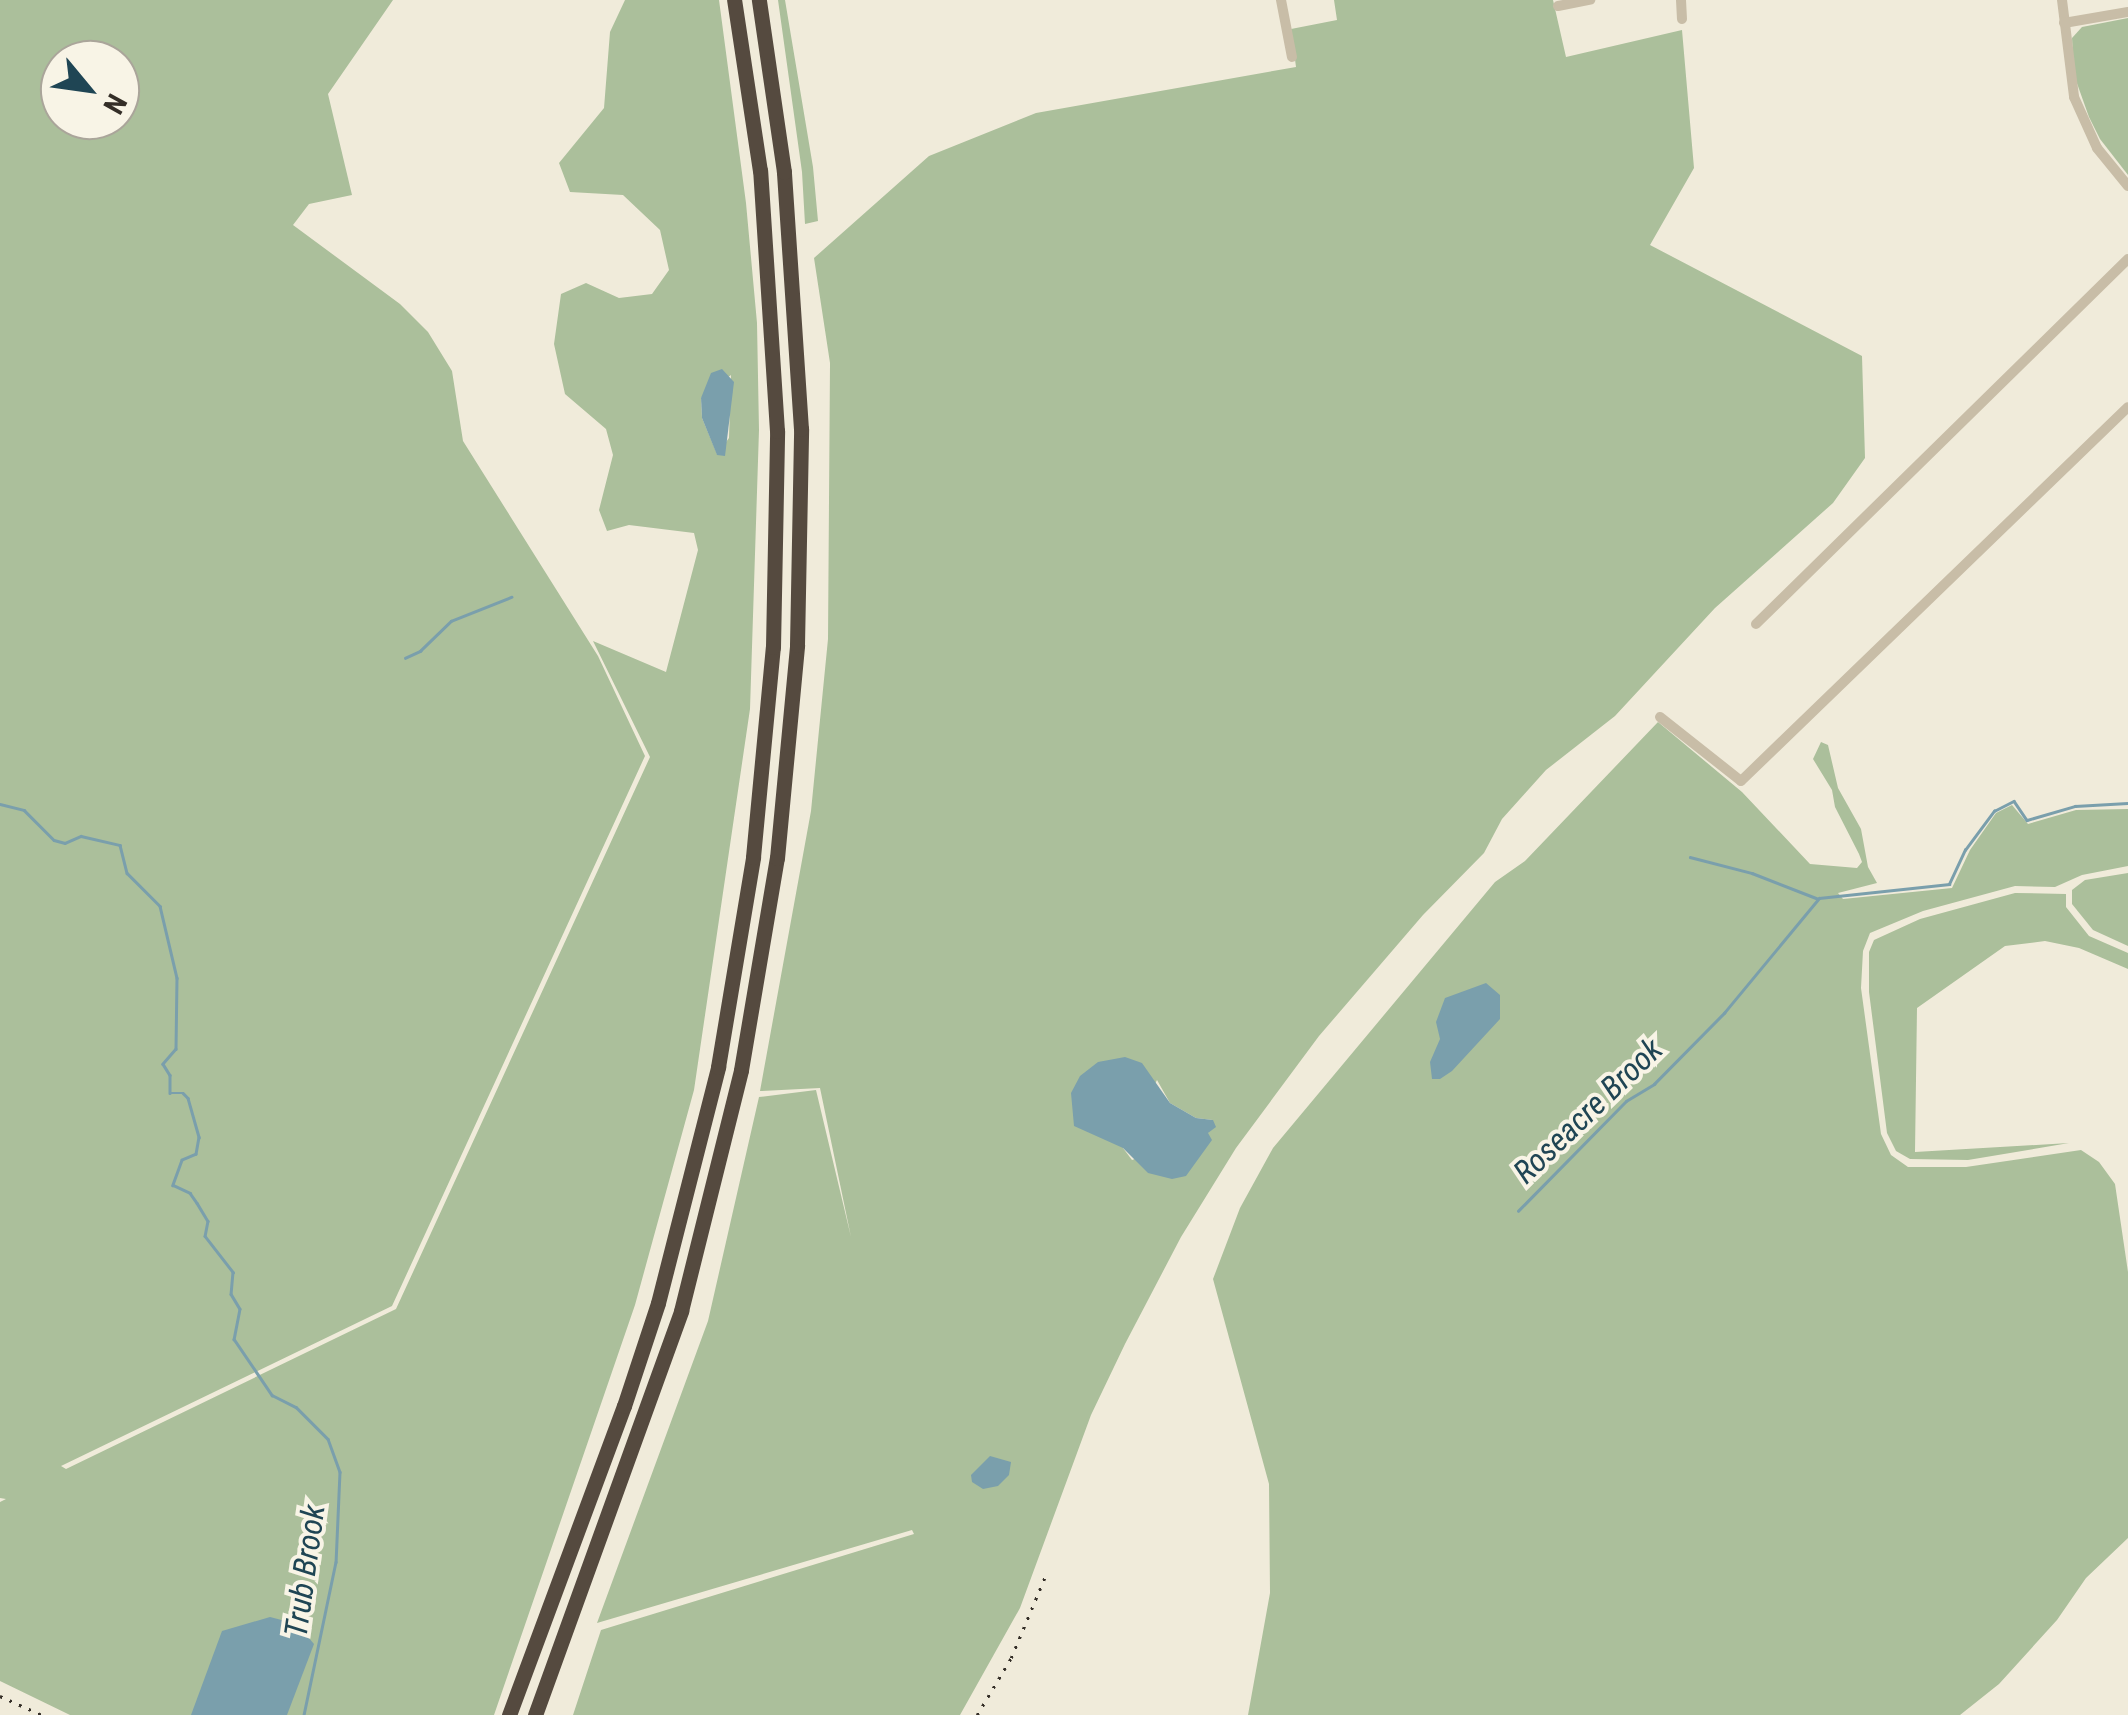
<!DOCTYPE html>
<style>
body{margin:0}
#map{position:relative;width:2128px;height:1715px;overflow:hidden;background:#f0ebda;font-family:"Roboto Condensed",sans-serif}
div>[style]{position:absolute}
.green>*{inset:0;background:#abbf9b}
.water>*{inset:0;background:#7a9fac}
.stream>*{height:2.5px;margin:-1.25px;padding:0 1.25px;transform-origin:1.25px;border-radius:1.25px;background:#7a9fac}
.minor>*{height:10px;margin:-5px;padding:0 5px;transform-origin:5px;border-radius:5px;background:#c8bda7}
.highway>*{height:15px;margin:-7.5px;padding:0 7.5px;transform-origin:7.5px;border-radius:7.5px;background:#554a3f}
.rail>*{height:2.5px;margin-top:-1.25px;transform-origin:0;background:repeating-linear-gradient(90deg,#342e27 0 2.5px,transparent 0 10.5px)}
span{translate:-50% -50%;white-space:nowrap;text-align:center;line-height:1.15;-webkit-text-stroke:8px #f8f4e6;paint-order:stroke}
.water-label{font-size:32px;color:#1f4554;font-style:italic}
.north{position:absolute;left:40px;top:40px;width:100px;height:100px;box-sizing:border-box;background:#f8f4e6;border:2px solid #aaa59a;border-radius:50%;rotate:119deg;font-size:28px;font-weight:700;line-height:40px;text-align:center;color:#342e27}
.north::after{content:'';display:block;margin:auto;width:35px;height:45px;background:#1f4554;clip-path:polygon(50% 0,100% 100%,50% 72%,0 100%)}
</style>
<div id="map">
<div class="green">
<div style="clip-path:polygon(evenodd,0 0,393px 0,328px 94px,352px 195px,309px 204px,293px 225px,400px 304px,428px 332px,452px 371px,463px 441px,598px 656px,645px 756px,392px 1306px,61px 1466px,66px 1469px,396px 1309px,650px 757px,593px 641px,666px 672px,698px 550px,694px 533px,629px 525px,607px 531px,599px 510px,613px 455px,606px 429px,565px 394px,554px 344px,561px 294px,586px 283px,619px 298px,652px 294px,669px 270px,660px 230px,623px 195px,570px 192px,559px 163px,604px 108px,610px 32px,625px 0,719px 0,746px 203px,757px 323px,759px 430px,750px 709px,694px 1090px,635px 1305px,494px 1715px,70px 1715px,0 1681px,0 1502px,6px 1499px,0 1498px,0 0,60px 60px,120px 60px,120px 120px,60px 120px,60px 60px,0 0,731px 375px,729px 438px,717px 454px,702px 418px,701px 398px,731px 375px)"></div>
<div style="clip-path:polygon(778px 0,785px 0,813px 167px,818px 221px,805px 224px,802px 172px)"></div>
<div style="clip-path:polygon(evenodd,1334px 0,1553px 0,1566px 57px,1682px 30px,1694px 168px,1650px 245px,1862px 356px,1865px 458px,1833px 503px,1715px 608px,1615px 716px,1546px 770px,1502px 819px,1484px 853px,1423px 915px,1319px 1036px,1236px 1148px,1181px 1237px,1125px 1344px,1091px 1415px,1020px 1608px,960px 1715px,573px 1715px,601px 1630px,914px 1534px,912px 1530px,597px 1623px,708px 1321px,759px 1097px,816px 1090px,851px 1237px,820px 1088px,760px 1091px,811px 811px,828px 639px,830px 363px,814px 258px,929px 156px,1036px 113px,1296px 67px,1291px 29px,1337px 20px,1334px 0,1157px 1080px,1170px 1103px,1196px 1118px,1213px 1120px,1208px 1133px,1132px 1160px,1123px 1148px,1157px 1080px)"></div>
<div style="clip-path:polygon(2128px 18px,2128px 175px,2100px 139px,2089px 117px,2074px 75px,2072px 38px,2082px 27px)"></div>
<div style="clip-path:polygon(1658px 722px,1742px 792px,1810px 864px,1857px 868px,1862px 862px,1859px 854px,1835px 807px,1832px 790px,1813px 759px,1821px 742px,1828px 745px,1838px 788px,1861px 829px,1868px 867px,1877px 883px,1838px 893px,1843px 899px,1952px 888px,1970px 850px,1996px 813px,2012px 805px,2028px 824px,2076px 810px,2128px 809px,2128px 866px,2082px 875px,2055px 887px,2015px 886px,1923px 911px,1870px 933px,1863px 951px,1861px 988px,1881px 1134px,1891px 1155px,1908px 1167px,1966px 1167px,2081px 1150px,2099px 1162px,2115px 1184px,2128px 1272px,2128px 1538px,2086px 1578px,2057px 1620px,1999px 1684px,1960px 1715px,1248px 1715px,1270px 1593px,1269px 1484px,1213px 1279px,1240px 1208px,1273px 1148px,1495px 882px,1525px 861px)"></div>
<div style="clip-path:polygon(2128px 873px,2128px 946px,2093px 930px,2072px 904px,2072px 890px,2085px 880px)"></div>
<div style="clip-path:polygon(2015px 893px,2066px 894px,2066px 907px,2089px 936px,2128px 953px,2128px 969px,2079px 948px,2045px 941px,2005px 946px,1917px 1008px,1915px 1152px,2069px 1143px,1968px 1160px,1910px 1159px,1896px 1151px,1887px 1133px,1869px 992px,1869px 952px,1874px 940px,1920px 919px)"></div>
</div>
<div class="water">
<div style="clip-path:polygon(722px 369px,734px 382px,725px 456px,717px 455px,702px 418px,701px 398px,711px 373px)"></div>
<div style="clip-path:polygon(1486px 983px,1500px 995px,1500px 1019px,1452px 1071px,1440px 1079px,1432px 1079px,1430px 1062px,1440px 1039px,1436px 1022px,1445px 998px)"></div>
<div style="clip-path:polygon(1125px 1057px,1142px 1063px,1170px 1103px,1196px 1118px,1213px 1120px,1216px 1127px,1208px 1133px,1212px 1140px,1186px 1176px,1172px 1179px,1148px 1173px,1123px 1148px,1074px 1126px,1071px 1093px,1080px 1076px,1098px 1062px)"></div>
<div style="clip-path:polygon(990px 1456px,1011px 1462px,1009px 1475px,998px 1486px,983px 1489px,972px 1482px,971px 1475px)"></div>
<div style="clip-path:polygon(270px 1617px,297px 1624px,314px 1644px,287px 1715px,191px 1715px,222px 1631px)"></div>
</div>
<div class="stream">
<div style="left:405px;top:658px;width:17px;rotate:-25deg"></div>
<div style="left:420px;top:651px;width:43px;rotate:-44.1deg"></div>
<div style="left:451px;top:621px;width:65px;rotate:-21.8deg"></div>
<div style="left:0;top:804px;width:25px;rotate:14deg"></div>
<div style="left:24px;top:810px;width:42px;rotate:45deg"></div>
<div style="left:54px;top:840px;width:11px;rotate:15deg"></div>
<div style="left:65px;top:843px;width:17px;rotate:-24deg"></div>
<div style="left:81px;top:836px;width:40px;rotate:13deg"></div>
<div style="left:120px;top:845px;width:29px;rotate:76deg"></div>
<div style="left:127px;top:873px;width:47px;rotate:45deg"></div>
<div style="left:160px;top:906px;width:74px;rotate:76.7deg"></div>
<div style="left:177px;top:978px;width:71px;rotate:90.8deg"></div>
<div style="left:176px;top:1049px;width:20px;rotate:131deg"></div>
<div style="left:163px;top:1064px;width:13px;rotate:58deg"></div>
<div style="left:170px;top:1075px;width:18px;rotate:90deg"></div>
<div style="left:170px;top:1093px;width:13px"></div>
<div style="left:183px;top:1093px;width:7px;rotate:45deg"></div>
<div style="left:188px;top:1098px;width:41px;rotate:74.2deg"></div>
<div style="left:199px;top:1137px;width:17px;rotate:100deg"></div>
<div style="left:196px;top:1154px;width:15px;rotate:157deg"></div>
<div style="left:182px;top:1160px;width:27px;rotate:110deg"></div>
<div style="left:173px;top:1185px;width:19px;rotate:25deg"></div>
<div style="left:190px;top:1193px;width:12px;rotate:55deg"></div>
<div style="left:197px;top:1203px;width:21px;rotate:59deg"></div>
<div style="left:208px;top:1221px;width:15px;rotate:101deg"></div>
<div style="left:205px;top:1236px;width:46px;rotate:52.1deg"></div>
<div style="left:233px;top:1272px;width:22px;rotate:95deg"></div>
<div style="left:231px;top:1294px;width:17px;rotate:59deg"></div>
<div style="left:240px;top:1309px;width:31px;rotate:101deg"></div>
<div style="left:234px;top:1339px;width:68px;rotate:55.8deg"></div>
<div style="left:272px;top:1395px;width:27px;rotate:27deg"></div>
<div style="left:296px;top:1407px;width:45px;rotate:45deg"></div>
<div style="left:328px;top:1439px;width:35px;rotate:70deg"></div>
<div style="left:340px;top:1472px;width:90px;rotate:92.5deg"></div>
<div style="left:336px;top:1562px;width:156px;rotate:101.8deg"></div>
<div style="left:1690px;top:857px;width:64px;rotate:14.5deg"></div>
<div style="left:1752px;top:873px;width:69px;rotate:21.3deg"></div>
<div style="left:1518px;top:1211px;width:154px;rotate:-45.5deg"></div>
<div style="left:1626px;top:1101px;width:33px;rotate:-31deg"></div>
<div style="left:1654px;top:1084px;width:100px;rotate:-45.4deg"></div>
<div style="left:1724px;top:1013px;width:149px;rotate:-50.4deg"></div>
<div style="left:1819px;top:898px;width:131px;rotate:-6.1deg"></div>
<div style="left:1949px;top:884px;width:38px;rotate:-65deg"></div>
<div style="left:1965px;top:850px;width:49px;rotate:-53.4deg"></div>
<div style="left:1994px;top:811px;width:22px;rotate:-27deg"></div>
<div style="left:2014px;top:801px;width:23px;rotate:56deg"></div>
<div style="left:2027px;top:820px;width:50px;rotate:-16.3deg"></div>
<div style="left:2075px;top:806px;width:53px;rotate:-3.2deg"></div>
</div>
<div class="minor">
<div style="left:1281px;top:0;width:58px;rotate:79.1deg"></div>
<div style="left:1681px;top:0;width:19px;rotate:87deg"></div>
<div style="left:2062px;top:0;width:98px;rotate:82.9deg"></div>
<div style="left:2074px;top:97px;width:56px;rotate:65.7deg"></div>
<div style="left:2097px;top:148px;width:49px;rotate:50.8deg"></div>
<div style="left:1558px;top:6px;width:33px;rotate:-11deg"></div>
<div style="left:2064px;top:23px;width:65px;rotate:-9.8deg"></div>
<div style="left:1756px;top:624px;width:521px;rotate:-44.46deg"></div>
<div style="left:1660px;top:717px;width:103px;rotate:38.3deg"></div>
<div style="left:1741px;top:781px;width:538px;rotate:-44.02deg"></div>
</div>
<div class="highway">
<div style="left:509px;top:1715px;width:330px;rotate:-69.6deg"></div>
<div style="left:624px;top:1406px;width:108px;rotate:-71.7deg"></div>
<div style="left:658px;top:1303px;width:244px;rotate:-75.7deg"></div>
<div style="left:718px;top:1067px;width:213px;rotate:-80.5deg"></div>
<div style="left:753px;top:857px;width:211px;rotate:-84.6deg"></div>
<div style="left:773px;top:647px;width:216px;rotate:-88.9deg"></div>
<div style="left:777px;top:431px;width:261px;rotate:-93.7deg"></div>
<div style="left:760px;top:171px;width:173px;rotate:-98.6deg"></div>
<div style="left:535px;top:1715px;width:430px;rotate:-70.1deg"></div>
<div style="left:681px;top:1311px;width:248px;rotate:-76deg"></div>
<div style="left:741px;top:1070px;width:215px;rotate:-80.4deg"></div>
<div style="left:777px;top:858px;width:214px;rotate:-84.6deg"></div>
<div style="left:797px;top:645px;width:216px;rotate:-88.9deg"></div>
<div style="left:801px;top:429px;width:258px;rotate:-93.8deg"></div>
<div style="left:784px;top:172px;width:174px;rotate:-98.3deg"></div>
</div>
<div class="rail">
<div style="left:0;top:1696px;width:46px;rotate:24.3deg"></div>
<div style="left:977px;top:1715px;width:66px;rotate:-59.2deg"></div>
<div style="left:1011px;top:1658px;width:93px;rotate:-67.3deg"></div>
</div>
<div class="water-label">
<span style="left:1588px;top:1111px;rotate:-44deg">Roseacre Brook</span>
<span style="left:305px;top:1571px;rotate:-82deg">Trub Brook</span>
</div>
<div class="north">N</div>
</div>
